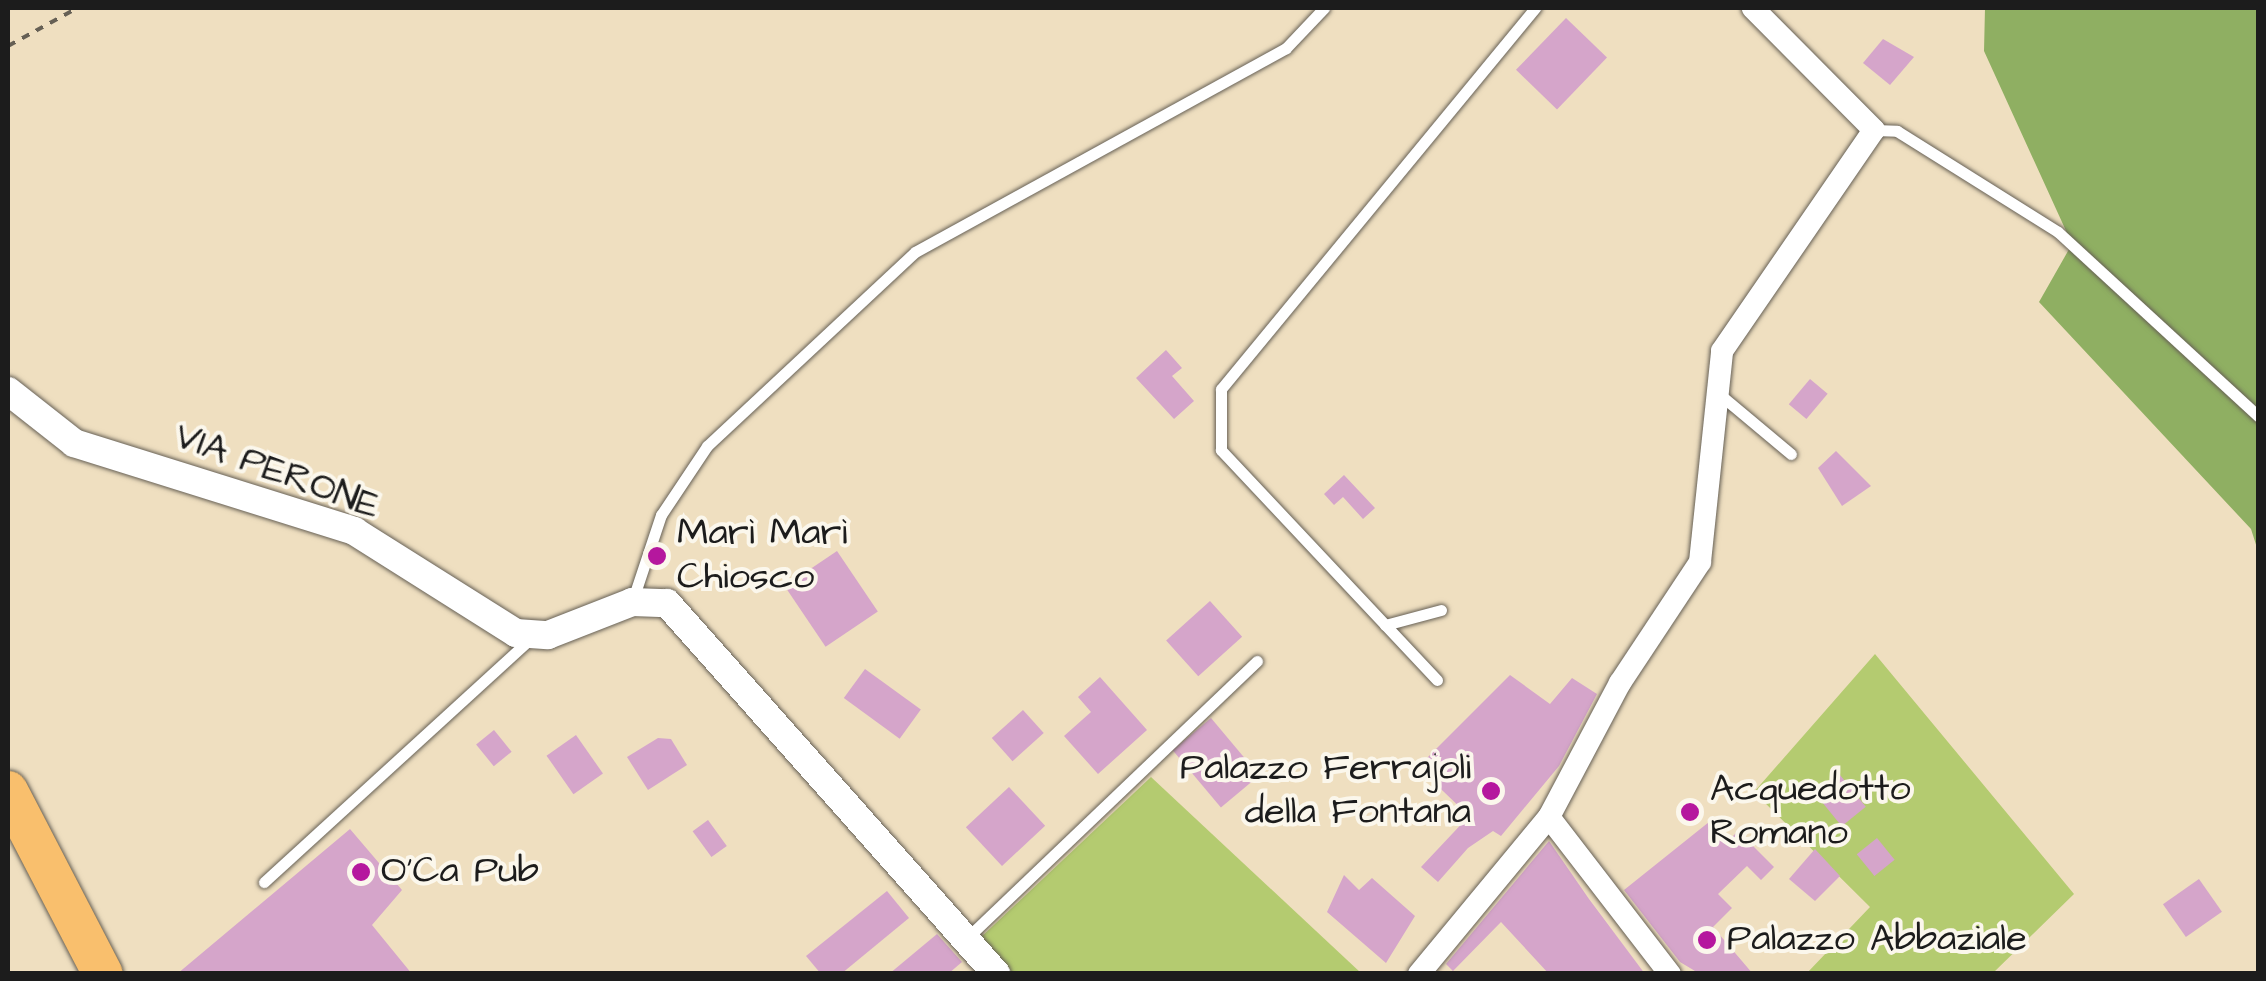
<!DOCTYPE html>
<meta charset="utf-8">
<style>
body{margin:0}
#map{position:relative;width:2266px;height:981px;overflow:hidden;background:#efdfc0;font-family:"Architects Daughter",sans-serif}
div>[style]{position:absolute}
.green>*{inset:0;background:#b4cb70}
.forest>*{inset:0;background:#8faf62}
.building>*{inset:0;background:#d5a5ca;transform-origin:0 0}
.path>*{height:4px;margin-top:-2px;transform-origin:0;background:repeating-linear-gradient(90deg,#666055 0 8px,transparent 0 16px)}
.roads{filter:drop-shadow(0 0 2px #666055) drop-shadow(0 0 2px #666055)}
.service>*{height:11px;margin:-5.5px;padding:0 5.5px;transform-origin:5.5px;border-radius:5.5px;background:#fff}
.minor>*{height:22px;margin:-11px;padding:0 11px;transform-origin:11px;border-radius:11px;background:#fff}
.tertiary>*{height:28px;margin:-14px;padding:0 14px;transform-origin:14px;border-radius:14px;background:#fff}
.motorway>*{height:40px;margin:-20px;padding:0 20px;transform-origin:20px;border-radius:20px;background:#f9bf6d}
.dots>*{width:28px;height:28px;translate:-50% -50%;box-sizing:border-box;border:5px solid #fbf7ec;border-radius:50%}
span{translate:-50% -50%;white-space:nowrap;text-align:center;line-height:1.15;-webkit-text-stroke:8px #fbf7ec;paint-order:stroke}
.street-label{font-size:38px;color:#1c1c1c}
.poi-label{font-size:38px;color:#1c1c1c}
.left{translate:0 -50%;text-align:left}
.right{translate:-100% -50%;text-align:right}
.frame{position:absolute;inset:0;border:10px solid #1c1c1c;pointer-events:none}
</style>
<div id="map">
<div class="green">
<div style="clip-path:polygon(1875px 654px,2074px 894px,1993px 973px,1807px 973px,1870px 907px,1754px 792px)"></div>
<div style="clip-path:polygon(1151px 777px,1361px 973px,1009px 973px,979px 939px)"></div>
</div>
<div class="forest">
<div style="clip-path:polygon(1985px 8px,2258px 8px,2258px 551px,2251px 529px,2039px 302px,2072px 244px,1984px 51px)"></div>
</div>
<div class="building">
<div style="left:1566px;top:18px;width:57px;height:72px;rotate:44deg"></div>
<div style="clip-path:polygon(1883px 39px,1914px 57px,1890px 85px,1863px 63px)"></div>
<div style="clip-path:polygon(1166px 350px,1182px 368px,1172px 376px,1194px 401px,1174px 419px,1136px 378px)"></div>
<div style="left:1810px;top:379px;width:23px;height:33px;rotate:40deg"></div>
<div style="clip-path:polygon(1836px 451px,1871px 486px,1842px 506px,1818px 468px)"></div>
<div style="clip-path:polygon(1344px 475px,1375px 508px,1363px 519px,1343px 497px,1334px 505px,1324px 494px)"></div>
<div style="left:837px;top:551px;width:73px;height:63px;rotate:56deg"></div>
<div style="left:1210px;top:601px;width:48px;height:59px;rotate:48deg"></div>
<div style="left:865px;top:669px;width:69px;height:36px;rotate:36deg"></div>
<div style="clip-path:polygon(1510px 675px,1550px 704px,1572px 678px,1597px 694px,1559px 766px,1501px 836px,1493px 831px,1468px 848px,1438px 882px,1421px 867px,1469px 816px,1418px 767px)"></div>
<div style="clip-path:polygon(1100px 677px,1147px 730px,1098px 774px,1064px 736px,1091px 712px,1078px 697px)"></div>
<div style="left:1023px;top:710px;width:31px;height:42px;rotate:48deg"></div>
<div style="left:1211px;top:718px;width:75px;height:50px;rotate:50deg"></div>
<div style="left:494px;top:730px;width:28px;height:23px;rotate:51deg"></div>
<div style="left:576px;top:735px;width:47px;height:36px;rotate:55deg"></div>
<div style="clip-path:polygon(658px 738px,671px 739px,687px 765px,648px 790px,627px 757px)"></div>
<div style="left:1840px;top:775px;width:41px;height:31px;rotate:51deg"></div>
<div style="left:1009px;top:787px;width:53px;height:59px;rotate:47deg"></div>
<div style="left:708px;top:820px;width:32px;height:19px;rotate:54deg"></div>
<div style="clip-path:polygon(1709px 822px,1729px 840px,1738px 831px,1774px 867px,1761px 880px,1747px 866px,1718px 894px,1732px 908px,1713px 927px,1753px 974px,1700px 974px,1680px 962px,1624px 890px)"></div>
<div style="clip-path:polygon(350px 829px,402px 890px,372px 925px,412px 974px,177px 974px)"></div>
<div style="left:1877px;top:838px;width:28px;height:26px;rotate:51deg"></div>
<div style="clip-path:polygon(1549px 841px,1589px 899px,1645px 974px,1549px 974px,1501px 922px,1453px 971px,1446px 964px)"></div>
<div style="clip-path:polygon(1815px 849px,1840px 876px,1815px 901px,1789px 879px)"></div>
<div style="clip-path:polygon(1344px 875px,1359px 890px,1372px 878px,1415px 916px,1386px 963px,1327px 912px)"></div>
<div style="left:2199px;top:879px;width:40px;height:44px;rotate:55deg"></div>
<div style="clip-path:polygon(887px 891px,909px 918px,841px 974px,821px 974px,806px 956px)"></div>
<div style="clip-path:polygon(937px 934px,962px 962px,948px 974px,889px 974px)"></div>
</div>
<div class="path">
<div style="left:8px;top:46px;width:79px;rotate:-28.8deg"></div>
</div>
<div class="roads">
<div class="service">
<div style="left:1874px;top:130px;width:23px;rotate:2deg"></div>
<div style="left:1897px;top:131px;width:190px;rotate:32.1deg"></div>
<div style="left:2058px;top:232px;width:272px;rotate:42.6deg"></div>
<div style="left:1718px;top:393px;width:95px;rotate:39.9deg"></div>
<div style="left:633px;top:599px;width:89px;rotate:-71.6deg"></div>
<div style="left:661px;top:515px;width:83px;rotate:-56.3deg"></div>
<div style="left:707px;top:446px;width:284px;rotate:-43deg"></div>
<div style="left:915px;top:252px;width:423px;rotate:-28.8deg"></div>
<div style="left:1286px;top:48px;width:55px;rotate:-46.5deg"></div>
<div style="left:1385px;top:625px;width:58px;rotate:-15deg"></div>
<div style="left:1437px;top:680px;width:316px;rotate:-133.2deg"></div>
<div style="left:1221px;top:450px;width:61px;rotate:-90deg"></div>
<div style="left:1221px;top:389px;width:494px;rotate:-50.5deg"></div>
<div style="left:264px;top:882px;width:363px;rotate:-42.4deg"></div>
<div style="left:967px;top:938px;width:401px;rotate:-43.7deg"></div>
</div>
<div class="minor">
<div style="left:1549px;top:817px;width:198px;rotate:52.4deg"></div>
<div style="left:1419px;top:974px;width:204px;rotate:-50.4deg"></div>
<div style="left:1549px;top:817px;width:152px;rotate:-62.1deg"></div>
<div style="left:1620px;top:683px;width:145px;rotate:-56.5deg"></div>
<div style="left:1700px;top:562px;width:212px;rotate:-84deg"></div>
<div style="left:1722px;top:351px;width:268px;rotate:-55.5deg"></div>
<div style="left:1874px;top:130px;width:172px;rotate:-134.8deg"></div>
</div>
<div class="tertiary">
<div style="left:8px;top:391px;width:84px;rotate:38.2deg"></div>
<div style="left:74px;top:443px;width:294px;rotate:17.4deg"></div>
<div style="left:354px;top:531px;width:191px;rotate:32.2deg"></div>
<div style="left:516px;top:633px;width:32px;rotate:4deg"></div>
<div style="left:548px;top:635px;width:90px;rotate:-21.4deg"></div>
<div style="left:632px;top:602px;width:35px;rotate:2deg"></div>
<div style="left:667px;top:603px;width:496px;rotate:48.4deg"></div>
</div>
<div class="motorway">
<div style="left:8px;top:791px;width:206px;rotate:62.6deg"></div>
</div>
</div>
<div class="dots">
<div style="left:657px;top:556px;background:#b5179e"></div>
<div style="left:1491px;top:791px;background:#b5179e"></div>
<div style="left:1690px;top:812px;background:#b5179e"></div>
<div style="left:361px;top:872px;background:#b5179e"></div>
<div style="left:1707px;top:940px;background:#b5179e"></div>
</div>
<div class="street-label">
<span style="left:277px;top:472px;rotate:20deg">VIA PERONE</span>
</div>
<div class="poi-label">
<span class="left" style="left:677px;top:556px">Marì Marì<br>Chiosco</span>
<span class="right" style="left:1471px;top:791px">Palazzo Ferrajoli<br>della Fontana</span>
<span class="left" style="left:1710px;top:812px">Acquedotto<br>Romano</span>
<span class="left" style="left:381px;top:872px">O'Ca Pub</span>
<span class="left" style="left:1727px;top:940px">Palazzo Abbaziale</span>
</div>
<div class="frame"></div>
</div>
